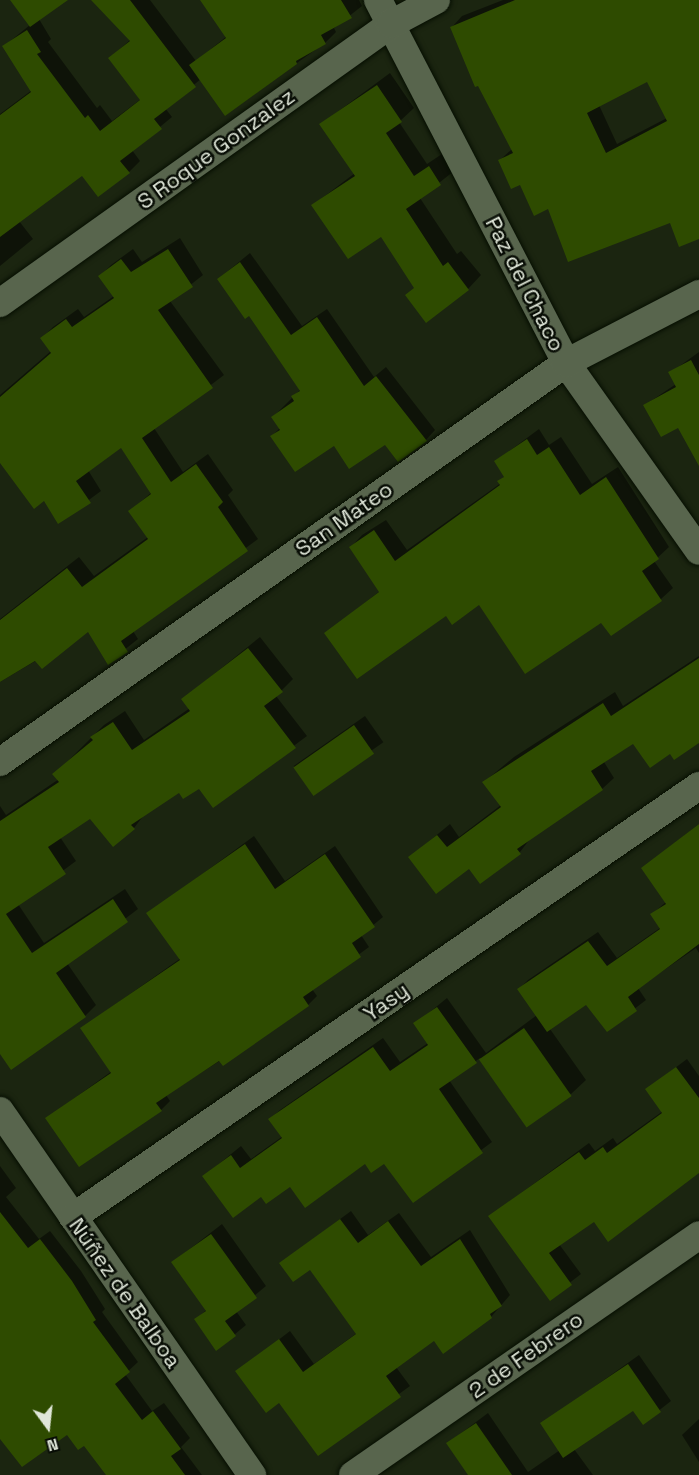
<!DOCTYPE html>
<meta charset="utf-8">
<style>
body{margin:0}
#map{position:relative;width:699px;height:1475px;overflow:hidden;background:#1b2510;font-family:"Space Grotesk",sans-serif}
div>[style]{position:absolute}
.shadow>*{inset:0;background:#0007;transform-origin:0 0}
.building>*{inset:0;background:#2e4b00;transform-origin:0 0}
.roads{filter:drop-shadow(0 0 2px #060e00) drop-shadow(0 0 2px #060e00)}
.minor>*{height:28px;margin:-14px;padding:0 14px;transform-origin:14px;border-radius:14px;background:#58654d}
span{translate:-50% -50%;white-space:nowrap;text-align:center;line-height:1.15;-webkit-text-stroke:5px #080d05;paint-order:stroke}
.street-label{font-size:22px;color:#e0e7d9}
.north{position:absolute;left:18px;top:1397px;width:60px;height:60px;-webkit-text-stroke:4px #080d05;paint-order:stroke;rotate:165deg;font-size:16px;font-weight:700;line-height:24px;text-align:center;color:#e0e7d9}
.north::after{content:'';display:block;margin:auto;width:21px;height:27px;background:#e0e7d9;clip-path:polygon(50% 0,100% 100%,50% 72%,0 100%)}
</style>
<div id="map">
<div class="shadow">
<div style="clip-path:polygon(12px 0,65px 0,39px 19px,51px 39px,48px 42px,97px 108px,100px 105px,112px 121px,141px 99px,110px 58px,130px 40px,93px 0,150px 0,196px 61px,227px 36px,201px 0,359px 0,362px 6px,334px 28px,336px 32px,325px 43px,297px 63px,201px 79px,165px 108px,172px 117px,132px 150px,140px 161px,129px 172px,82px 174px,19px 221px,33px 239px,0 266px,0 114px,32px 90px,4px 46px,30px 25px)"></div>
<div style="clip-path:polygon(evenodd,503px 0,699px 0,699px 237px,671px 221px,548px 207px,500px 160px,512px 149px,452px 27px,462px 16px,503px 0,648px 80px,667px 118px,617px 144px,599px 105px,648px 80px)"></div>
<div style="clip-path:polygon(390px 73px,414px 108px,399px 122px,427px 164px,442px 154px,454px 171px,420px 198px,457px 254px,461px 251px,481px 275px,468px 289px,415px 287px,381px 235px,313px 205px,355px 173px,321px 124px)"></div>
<div style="clip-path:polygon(180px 238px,203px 275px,170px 301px,224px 375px,154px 428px,183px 472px,208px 454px,233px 490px,228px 495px,258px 539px,133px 631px,138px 639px,108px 663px,88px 630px,0 682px,0 619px,79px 557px,94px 576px,148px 537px,130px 511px,152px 492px,121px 446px,88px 470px,101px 491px,59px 522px,44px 499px,0 461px,0 395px,51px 351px,42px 338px,53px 327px,78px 309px,84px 317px,114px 296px,100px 276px,111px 265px,133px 249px,142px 262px)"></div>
<div style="clip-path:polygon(250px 253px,302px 326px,327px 309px,374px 377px,386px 367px,435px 430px,426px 440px,334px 444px,272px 436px,280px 428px,273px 417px,301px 389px,249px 314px,218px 279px)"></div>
<div style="clip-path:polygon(699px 352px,699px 465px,679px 426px,645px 405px,676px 384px,670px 373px)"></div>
<div style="clip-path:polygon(539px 429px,549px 445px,561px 437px,592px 484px,618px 467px,669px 547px,654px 561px,673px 588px,661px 599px,611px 634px,602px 621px,479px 603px,446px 614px,326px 633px,380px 591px,351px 547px,362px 535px,386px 520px,407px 550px,501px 483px,505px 475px,496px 461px)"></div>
<div style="clip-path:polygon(260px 637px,293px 679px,276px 696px,307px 736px,213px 806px,199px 787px,180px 791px,144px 815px,134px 828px,90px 817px,60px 837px,76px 861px,18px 904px,44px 943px,125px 889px,138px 909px,67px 963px,96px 1005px,85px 1016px,0 1051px,0 806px,6px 815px,59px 779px,66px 763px,104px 725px,125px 711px,144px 740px,190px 708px,183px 699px)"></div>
<div style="clip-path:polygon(699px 656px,699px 741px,670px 752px,634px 742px,604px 762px,614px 778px,602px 789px,530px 839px,520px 852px,480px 882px,469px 867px,410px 857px,450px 824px,459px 837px,501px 805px,484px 782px,514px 757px,615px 692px,623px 706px)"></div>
<div style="left:365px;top:716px;width:32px;height:87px;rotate:55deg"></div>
<div style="clip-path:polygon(699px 824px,699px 953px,696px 948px,638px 988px,646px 1000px,607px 1030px,586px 1003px,550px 1029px,586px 1080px,571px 1094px,480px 1058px,449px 1080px,492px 1142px,413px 1201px,385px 1162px,365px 1162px,262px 1195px,204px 1176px,241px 1146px,251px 1159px,283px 1136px,270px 1119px,280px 1110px,383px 1038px,400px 1062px,428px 1043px,415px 1024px,447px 998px,486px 1053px,537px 1015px,519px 989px,528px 980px,598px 932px,617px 958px,660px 928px,652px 914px,666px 902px,643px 868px)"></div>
<div style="clip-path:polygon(254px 836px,285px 881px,335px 846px,383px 917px,361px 935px,369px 947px,312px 989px,317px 996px,308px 1005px,166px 1095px,170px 1101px,161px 1110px,47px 1118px,112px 1071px,82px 1028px,181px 958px,148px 914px)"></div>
<div style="clip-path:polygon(687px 1059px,699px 1076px,699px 1168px,594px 1220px,559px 1244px,581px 1274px,550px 1298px,490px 1216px,589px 1143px,595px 1151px,613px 1138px,617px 1144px,663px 1111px,647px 1089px)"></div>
<div style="clip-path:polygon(0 1166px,16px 1188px,6px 1197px,39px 1239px,50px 1231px,81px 1271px,105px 1309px,102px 1312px,138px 1362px,125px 1374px,152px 1411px,164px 1403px,190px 1438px,181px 1447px,202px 1475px,108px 1475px,84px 1444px,68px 1433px,0 1436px)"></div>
<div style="clip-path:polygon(351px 1211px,368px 1235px,399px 1213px,431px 1257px,470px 1230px,510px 1295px,491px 1317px,434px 1339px,396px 1367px,410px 1386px,318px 1453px,279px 1401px,237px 1372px,290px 1331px,314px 1364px,357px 1333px,311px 1268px,281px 1263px)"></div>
<div style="clip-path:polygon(222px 1224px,266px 1286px,236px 1311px,246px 1325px,217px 1349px,196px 1320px,207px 1309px,173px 1262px)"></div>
<div style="clip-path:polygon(639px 1355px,671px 1401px,643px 1423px,633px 1409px,574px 1449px,593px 1475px,470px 1475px,448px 1443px,488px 1413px,528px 1472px,560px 1450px,542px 1424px)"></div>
<div style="clip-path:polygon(699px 1419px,699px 1462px,682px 1435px)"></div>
</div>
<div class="building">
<div style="clip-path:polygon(10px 0,68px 0,30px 27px)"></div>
<div style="clip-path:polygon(91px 0,130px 0,196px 87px,154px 119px,162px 129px,120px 161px,130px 173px,98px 197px,82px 176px,0 237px,0 115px,31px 92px,2px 46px,27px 30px,41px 52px,37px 54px,85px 118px,88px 115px,100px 131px,140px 100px,108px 58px,130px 41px)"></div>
<div style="clip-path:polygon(200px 0,341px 0,352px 18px,321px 35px,326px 44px,296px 61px,297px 64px,225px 116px,189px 65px,226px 38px)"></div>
<div style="clip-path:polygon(evenodd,515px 0,699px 0,699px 239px,679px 247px,670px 223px,568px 262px,548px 209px,534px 216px,520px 185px,511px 189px,498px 160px,513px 153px,478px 86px,475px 87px,450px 27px,515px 0,647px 82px,667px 121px,606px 153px,587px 113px,647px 82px)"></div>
<div style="clip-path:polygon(377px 85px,402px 122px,386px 133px,414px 176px,429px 166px,441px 185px,406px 209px,443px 266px,448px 262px,469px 290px,426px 323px,405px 295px,414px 288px,381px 237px,348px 259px,311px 205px,355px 176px,319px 124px)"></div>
<div style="clip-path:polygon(168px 249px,193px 287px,158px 310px,213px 388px,142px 438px,171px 482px,196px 464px,223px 502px,218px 507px,248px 551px,121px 641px,128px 652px,108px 665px,88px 632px,42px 669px,35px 661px,0 682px,0 620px,67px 568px,82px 587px,148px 539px,128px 511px,151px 494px,121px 448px,76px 481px,91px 503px,58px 524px,44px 501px,34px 509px,0 463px,0 397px,51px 353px,40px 338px,66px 319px,72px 327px,114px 298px,98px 276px,121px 259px,131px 272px)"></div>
<div style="clip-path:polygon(240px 262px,291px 335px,317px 317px,364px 386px,376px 376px,427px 441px,398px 462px,385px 445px,349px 469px,334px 446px,295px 472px,270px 436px,280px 430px,271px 417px,294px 401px,291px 396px,300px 391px,249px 316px,245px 319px,217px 279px)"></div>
<div style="clip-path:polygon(691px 360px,699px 375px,699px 466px,678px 428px,661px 437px,643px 405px,676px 387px,668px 372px)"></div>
<div style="clip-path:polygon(527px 439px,537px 455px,549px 447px,580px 495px,606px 477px,659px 559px,642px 571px,662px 601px,611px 636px,601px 623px,525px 674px,479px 605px,452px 625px,446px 616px,357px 679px,324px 633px,379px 592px,349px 547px,374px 530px,395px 561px,500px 485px,497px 481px,504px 477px,494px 461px)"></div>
<div style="clip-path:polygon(248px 648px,283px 692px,264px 706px,296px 748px,213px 808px,199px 789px,183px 799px,179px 793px,131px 825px,135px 829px,113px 847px,90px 819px,48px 847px,66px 874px,6px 914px,32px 953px,113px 899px,128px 922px,56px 973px,86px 1017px,11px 1070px,0 1054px,0 821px,59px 782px,52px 774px,93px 740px,90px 737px,113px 722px,132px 750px,190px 711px,181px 699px)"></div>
<div style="clip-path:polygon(699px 658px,699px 743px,674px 760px,670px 754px,650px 768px,633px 744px,591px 771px,603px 790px,517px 849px,521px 854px,480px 884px,469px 869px,436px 894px,408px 857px,437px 835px,447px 847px,501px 807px,482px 782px,603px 703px,611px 716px)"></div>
<div style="left:354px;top:725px;width:35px;height:74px;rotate:55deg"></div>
<div style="clip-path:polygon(699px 824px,699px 944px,628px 997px,637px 1011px,607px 1032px,586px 1005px,547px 1032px,517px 989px,588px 941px,607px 966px,660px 929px,650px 914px,666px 904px,641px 868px)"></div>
<div style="clip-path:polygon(245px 844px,275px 889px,325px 854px,375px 927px,352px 943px,361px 957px,303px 997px,309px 1006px,223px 1066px,219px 1061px,156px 1103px,162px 1111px,79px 1167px,45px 1118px,111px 1073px,80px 1028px,180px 960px,146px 913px)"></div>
<div style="clip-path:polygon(437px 1007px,477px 1063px,439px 1089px,483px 1153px,413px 1203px,384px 1164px,371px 1173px,365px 1164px,305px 1208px,290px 1187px,266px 1204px,261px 1197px,233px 1218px,202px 1176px,231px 1155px,240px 1168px,282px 1138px,268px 1119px,373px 1047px,390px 1071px,428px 1045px,413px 1023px)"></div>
<div style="left:524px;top:1028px;width:83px;height:55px;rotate:55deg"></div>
<div style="clip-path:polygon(676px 1067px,699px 1098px,699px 1173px,608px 1242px,594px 1222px,549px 1253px,572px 1285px,550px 1301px,488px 1216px,579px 1152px,585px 1160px,603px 1147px,607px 1153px,662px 1113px,645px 1089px)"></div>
<div style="clip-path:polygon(0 1212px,28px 1248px,40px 1239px,72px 1281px,96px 1320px,93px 1322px,130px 1372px,115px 1384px,142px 1420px,153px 1411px,181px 1449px,171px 1456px,185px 1475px,106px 1475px,84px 1446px,78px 1450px,67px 1435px,22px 1467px,0 1439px)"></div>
<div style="clip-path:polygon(340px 1219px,358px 1243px,388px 1221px,421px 1266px,460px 1239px,502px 1306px,490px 1314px,492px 1318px,443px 1354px,434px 1341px,386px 1376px,401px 1397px,318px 1456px,279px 1403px,266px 1413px,235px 1371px,279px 1339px,303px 1372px,356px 1334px,310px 1270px,293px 1282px,279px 1263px)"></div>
<div style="clip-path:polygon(211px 1234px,257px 1298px,225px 1321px,236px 1336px,216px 1351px,194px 1319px,206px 1311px,171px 1262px)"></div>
<div style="clip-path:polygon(628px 1364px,661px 1412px,643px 1425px,633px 1411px,563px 1458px,540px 1423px)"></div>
<div style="clip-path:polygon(476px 1423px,512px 1475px,468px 1475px,446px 1443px)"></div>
</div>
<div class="roads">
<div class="minor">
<div style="left:378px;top:0;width:409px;rotate:62.6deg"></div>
<div style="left:566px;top:363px;width:230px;rotate:54.7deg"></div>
<div style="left:0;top:303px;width:480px;rotate:-35.5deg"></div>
<div style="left:391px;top:24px;width:51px;rotate:-28.1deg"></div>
<div style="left:0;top:762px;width:693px;rotate:-35.18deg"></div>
<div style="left:566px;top:363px;width:150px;rotate:-27.4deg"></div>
<div style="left:0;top:1111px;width:443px;rotate:55.3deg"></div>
<div style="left:73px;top:1217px;width:760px;rotate:-34.55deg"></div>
<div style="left:353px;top:1475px;width:421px;rotate:-34.7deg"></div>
</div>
</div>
<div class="street-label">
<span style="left:216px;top:149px;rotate:-36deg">S Roque Gonzalez</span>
<span style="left:525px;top:284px;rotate:63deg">Paz del Chaco</span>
<span style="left:344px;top:519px;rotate:-35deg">San Mateo</span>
<span style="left:386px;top:1002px;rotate:-35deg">Yasy</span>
<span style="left:125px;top:1293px;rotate:55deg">Núñez de Balboa</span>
<span style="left:526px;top:1355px;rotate:-35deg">2 de Febrero</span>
</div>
<div class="north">N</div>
</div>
